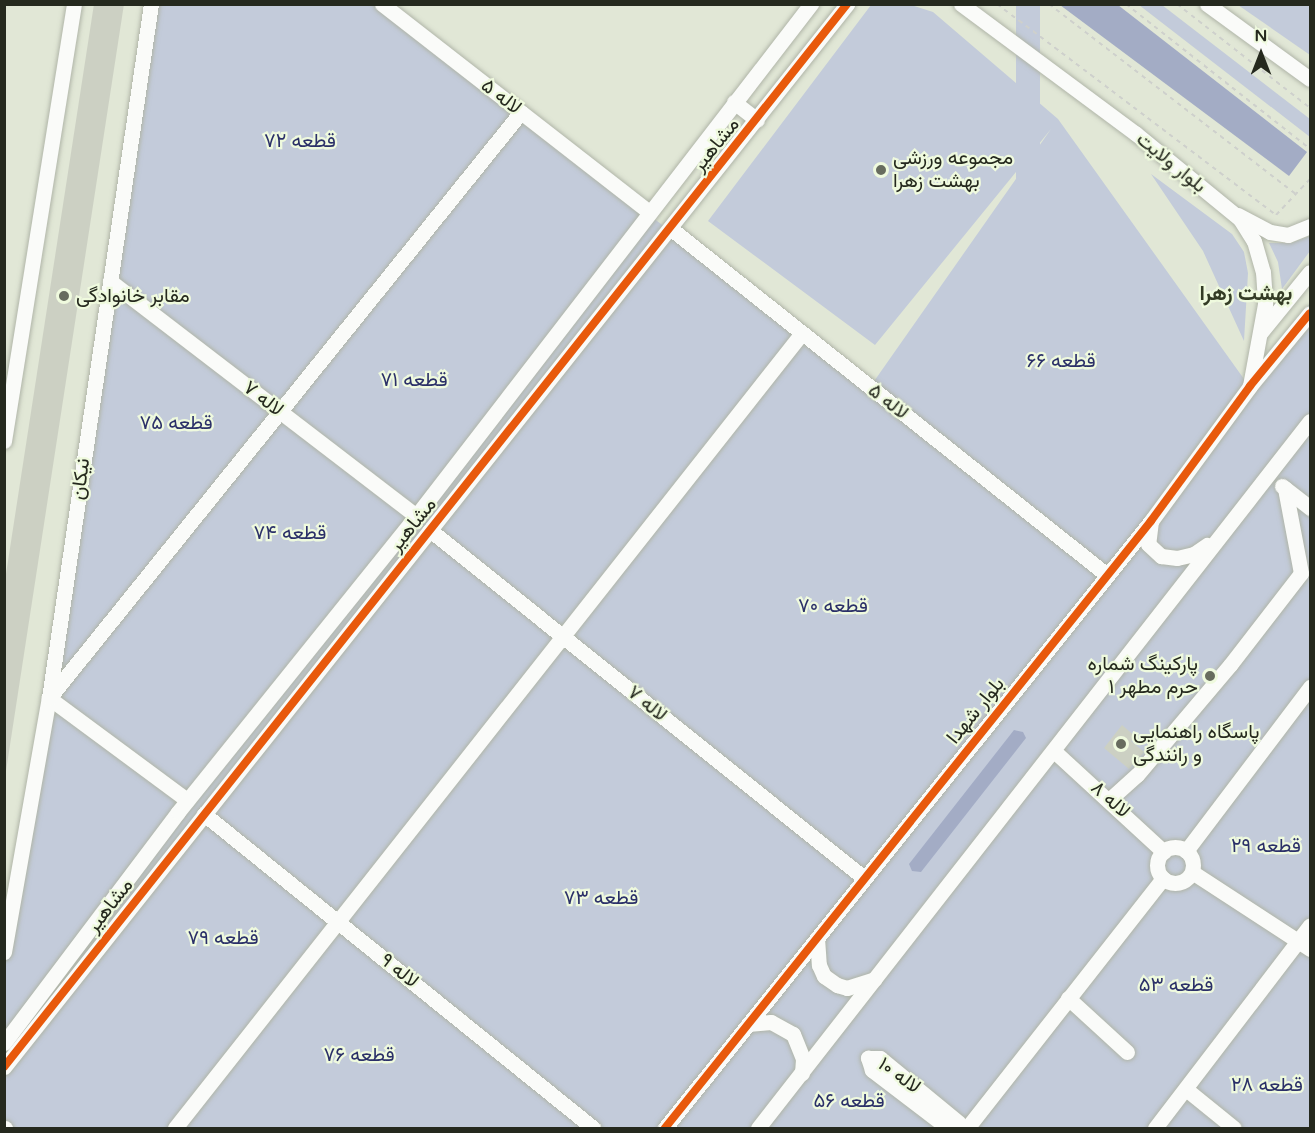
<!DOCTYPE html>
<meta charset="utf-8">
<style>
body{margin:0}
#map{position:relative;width:1315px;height:1133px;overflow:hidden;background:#e1e7d6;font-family:"Varela Round",Vazirmatn,sans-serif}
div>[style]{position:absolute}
.green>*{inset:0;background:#c3cbda;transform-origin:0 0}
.water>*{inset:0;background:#a3acc5}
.building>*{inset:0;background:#ccd0c3}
.path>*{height:2px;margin-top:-1px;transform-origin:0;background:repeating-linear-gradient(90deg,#ced0cc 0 4.5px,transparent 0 9px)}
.roads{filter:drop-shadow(0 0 2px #b0b5a8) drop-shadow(0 0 2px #b0b5a8)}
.minor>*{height:15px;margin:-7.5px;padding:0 7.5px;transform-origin:7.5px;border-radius:7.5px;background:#fafbf9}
.minor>.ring{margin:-7.5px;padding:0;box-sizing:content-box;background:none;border:15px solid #fafbf9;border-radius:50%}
.cycleway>*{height:8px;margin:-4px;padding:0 4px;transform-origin:4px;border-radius:4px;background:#e8590c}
.dots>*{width:16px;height:16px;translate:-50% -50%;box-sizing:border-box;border:3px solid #effade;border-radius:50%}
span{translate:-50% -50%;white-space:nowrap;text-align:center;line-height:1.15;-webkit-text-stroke:4.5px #effade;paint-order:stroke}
.street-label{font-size:20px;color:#25291e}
.park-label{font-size:20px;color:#2b3068}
.poi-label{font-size:20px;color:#25291e}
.left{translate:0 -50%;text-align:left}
.right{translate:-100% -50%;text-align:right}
.neighbourhood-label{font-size:21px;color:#343c25;font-weight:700}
.frame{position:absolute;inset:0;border:6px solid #25291e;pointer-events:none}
.north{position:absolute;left:1231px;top:24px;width:60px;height:60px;-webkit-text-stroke:4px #effade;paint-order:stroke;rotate:0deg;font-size:16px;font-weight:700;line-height:24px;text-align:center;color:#25291e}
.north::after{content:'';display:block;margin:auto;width:21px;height:27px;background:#25291e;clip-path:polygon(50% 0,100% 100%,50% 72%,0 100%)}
</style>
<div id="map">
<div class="green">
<div style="clip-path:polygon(149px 5px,380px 5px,870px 387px,1051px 129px,875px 345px,708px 221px,871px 5px,911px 5px,933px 12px,1058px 119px,1249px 386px,1310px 303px,1310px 1128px,5px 1128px,5px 936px)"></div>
<div style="left:1016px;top:5px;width:24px;height:325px"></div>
<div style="clip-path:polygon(1139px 5px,1162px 5px,1310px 119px,1310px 137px)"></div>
<div style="clip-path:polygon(1238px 5px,1310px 5px,1310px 55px)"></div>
<div style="clip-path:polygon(1151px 174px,1232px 234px,1244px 252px,1248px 273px,1244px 341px,1203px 251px)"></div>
<div style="clip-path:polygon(1310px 236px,1310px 251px,1282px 289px,1278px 262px,1269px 243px,1291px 243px)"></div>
</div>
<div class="water">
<div style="clip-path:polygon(1060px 5px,1118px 5px,1307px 152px,1289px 176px)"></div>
<div style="clip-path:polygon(1014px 730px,1023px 732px,1026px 738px,921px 872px,912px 871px,909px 864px)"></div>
</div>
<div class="building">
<div style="clip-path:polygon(94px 4px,124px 4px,4px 784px,4px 587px)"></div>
<div style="clip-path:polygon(1122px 725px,1137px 738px,1131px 741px,1144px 752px,1129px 769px,1104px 748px)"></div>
</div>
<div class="path">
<div style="left:997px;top:4px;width:350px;rotate:37.1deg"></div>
<div style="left:1276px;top:215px;width:50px;rotate:-46.6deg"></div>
<div style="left:1049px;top:4px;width:312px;rotate:37.6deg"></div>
<div style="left:1126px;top:4px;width:234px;rotate:38.2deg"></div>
<div style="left:1177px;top:4px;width:169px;rotate:38deg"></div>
</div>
<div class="roads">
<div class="minor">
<div style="left:382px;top:4px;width:337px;rotate:37.9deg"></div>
<div style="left:961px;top:4px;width:217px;rotate:36.6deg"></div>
<div style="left:1135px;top:133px;width:136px;rotate:39.3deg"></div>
<div style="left:1240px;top:219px;width:26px;rotate:58deg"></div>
<div style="left:1254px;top:241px;width:32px;rotate:74deg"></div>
<div style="left:1263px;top:272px;width:32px;rotate:86deg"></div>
<div style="left:1265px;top:304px;width:83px;rotate:100.4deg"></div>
<div style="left:1207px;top:4px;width:127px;rotate:36.1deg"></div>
<div style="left:734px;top:102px;width:29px;rotate:38deg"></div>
<div style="left:1238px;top:215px;width:36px;rotate:28deg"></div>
<div style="left:1270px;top:232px;width:18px;rotate:9deg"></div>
<div style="left:1288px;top:235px;width:24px;rotate:-22deg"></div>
<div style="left:670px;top:228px;width:558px;rotate:38.45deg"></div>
<div style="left:110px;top:281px;width:386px;rotate:37.5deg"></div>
<div style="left:1261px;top:332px;width:77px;rotate:-50.8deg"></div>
<div style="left:4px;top:441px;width:443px;rotate:-80.9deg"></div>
<div style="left:1282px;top:486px;width:36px;rotate:38deg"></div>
<div style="left:1151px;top:521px;width:23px;rotate:97deg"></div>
<div style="left:1148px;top:544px;width:18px;rotate:43deg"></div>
<div style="left:1161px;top:556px;width:16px;rotate:7deg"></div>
<div style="left:1177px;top:558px;width:17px;rotate:-13deg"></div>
<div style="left:1194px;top:554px;width:16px;rotate:-35deg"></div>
<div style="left:430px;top:530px;width:556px;rotate:38.72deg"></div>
<div style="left:1054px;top:751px;width:149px;rotate:42.6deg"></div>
<div style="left:1110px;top:799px;width:36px;rotate:-42deg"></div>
<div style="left:1137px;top:775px;width:144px;rotate:-49.8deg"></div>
<div style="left:1230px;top:665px;width:116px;rotate:-52.3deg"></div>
<div style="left:1301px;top:573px;width:86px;rotate:-100.7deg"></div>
<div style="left:187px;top:800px;width:172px;rotate:-143.5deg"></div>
<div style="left:49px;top:698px;width:752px;rotate:-51.15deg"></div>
<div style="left:204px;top:814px;width:500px;rotate:38.9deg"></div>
<div class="ring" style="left:1157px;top:847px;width:21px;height:21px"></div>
<div style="left:1186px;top:851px;width:206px;rotate:-52.9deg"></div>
<div style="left:1192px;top:872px;width:141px;rotate:33.1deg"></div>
<div style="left:817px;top:938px;width:27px;rotate:86deg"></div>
<div style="left:819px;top:965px;width:12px;rotate:66deg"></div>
<div style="left:824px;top:976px;width:16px;rotate:35deg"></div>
<div style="left:837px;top:985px;width:10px;rotate:17deg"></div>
<div style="left:847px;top:988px;width:29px;rotate:-18deg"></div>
<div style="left:4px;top:952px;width:258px;rotate:-80deg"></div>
<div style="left:49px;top:698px;width:701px;rotate:-81.64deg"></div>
<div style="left:1068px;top:998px;width:80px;rotate:42.5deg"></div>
<div style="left:748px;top:1024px;width:23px;rotate:-5deg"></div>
<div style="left:771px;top:1022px;width:25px;rotate:29deg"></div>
<div style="left:793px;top:1034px;width:27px;rotate:68deg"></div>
<div style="left:803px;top:1059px;width:14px;rotate:94deg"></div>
<div style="left:4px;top:1043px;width:289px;rotate:-53deg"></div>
<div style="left:178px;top:812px;width:375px;rotate:-51.2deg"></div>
<div style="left:413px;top:520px;width:652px;rotate:-52.36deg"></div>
<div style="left:4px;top:1067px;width:1357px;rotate:-51.58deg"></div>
<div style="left:1187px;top:1090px;width:60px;rotate:39deg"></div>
<div style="left:971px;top:1123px;width:311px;rotate:-51.9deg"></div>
<div style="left:4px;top:1128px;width:1px"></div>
<div style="left:175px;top:1128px;width:1012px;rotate:-51.74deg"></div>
<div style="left:665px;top:1128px;width:778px;rotate:-51.32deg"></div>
<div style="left:1151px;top:521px;width:167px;rotate:-53.7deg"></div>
<div style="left:1250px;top:386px;width:94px;rotate:-50.6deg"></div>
<div style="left:758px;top:1128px;width:897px;rotate:-52.02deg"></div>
<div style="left:948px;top:1128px;width:96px;rotate:-142.7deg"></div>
<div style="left:872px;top:1070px;width:13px;rotate:-108deg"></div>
<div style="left:868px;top:1058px;width:12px"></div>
<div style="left:880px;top:1058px;width:102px;rotate:39.4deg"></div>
<div style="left:1155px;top:1128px;width:255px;rotate:-52.6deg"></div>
</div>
</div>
<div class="cycleway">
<div style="left:4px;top:1067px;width:1357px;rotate:-51.58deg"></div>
<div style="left:665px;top:1128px;width:778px;rotate:-51.32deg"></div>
<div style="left:1151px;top:521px;width:167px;rotate:-53.7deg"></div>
<div style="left:1250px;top:386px;width:94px;rotate:-50.6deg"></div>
</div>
<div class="dots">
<div style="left:881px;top:170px;background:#676c5e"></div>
<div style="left:64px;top:296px;background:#676c5e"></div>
<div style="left:1210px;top:676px;background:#676c5e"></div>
<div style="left:1121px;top:744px;background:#676c5e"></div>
</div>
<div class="street-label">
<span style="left:501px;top:97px;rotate:38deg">لاله ۵</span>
<span style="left:716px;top:145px;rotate:-51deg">مشاهیر</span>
<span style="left:1171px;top:163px;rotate:39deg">بلوار ولایت</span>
<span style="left:263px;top:399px;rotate:38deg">لاله ۷</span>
<span style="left:888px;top:402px;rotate:38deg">لاله ۵</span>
<span style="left:81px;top:479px;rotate:-82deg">نیکان</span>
<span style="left:413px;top:525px;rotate:-51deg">مشاهیر</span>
<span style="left:647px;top:704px;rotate:39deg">لاله ۷</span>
<span style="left:976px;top:711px;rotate:-51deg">بلوار شهدا</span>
<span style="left:1110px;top:800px;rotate:42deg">لاله ۸</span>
<span style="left:110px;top:906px;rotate:-52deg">مشاهیر</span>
<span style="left:399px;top:971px;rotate:39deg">لاله ۹</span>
<span style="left:899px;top:1076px;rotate:36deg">لاله ۱۰</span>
</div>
<div class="park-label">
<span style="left:300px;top:141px">قطعه ۷۲</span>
<span style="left:1061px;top:361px">قطعه ۶۶</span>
<span style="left:414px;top:380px">قطعه ۷۱</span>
<span style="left:176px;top:423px">قطعه ۷۵</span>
<span style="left:290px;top:533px">قطعه ۷۴</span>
<span style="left:833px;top:606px">قطعه ۷۰</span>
<span style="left:1266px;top:846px">قطعه ۲۹</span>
<span style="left:601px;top:898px">قطعه ۷۳</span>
<span style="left:223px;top:938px">قطعه ۷۹</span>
<span style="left:1176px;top:985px">قطعه ۵۳</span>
<span style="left:359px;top:1055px">قطعه ۷۶</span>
<span style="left:1267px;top:1085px">قطعه ۲۸</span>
<span style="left:849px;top:1101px">قطعه ۵۶</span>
</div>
<div class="poi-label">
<span class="left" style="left:893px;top:170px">مجموعه ورزشی<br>بهشت زهرا</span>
<span class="left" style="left:76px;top:296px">مقابر خانوادگی</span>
<span class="right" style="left:1198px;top:676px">پارکینگ شماره<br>۱ حرم مطهر</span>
<span class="left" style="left:1133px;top:744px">پاسگاه راهنمایی<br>و رانندگی</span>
</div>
<div class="neighbourhood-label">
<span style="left:1246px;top:294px">بهشت زهرا</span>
</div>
<div class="frame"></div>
<div class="north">N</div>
</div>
